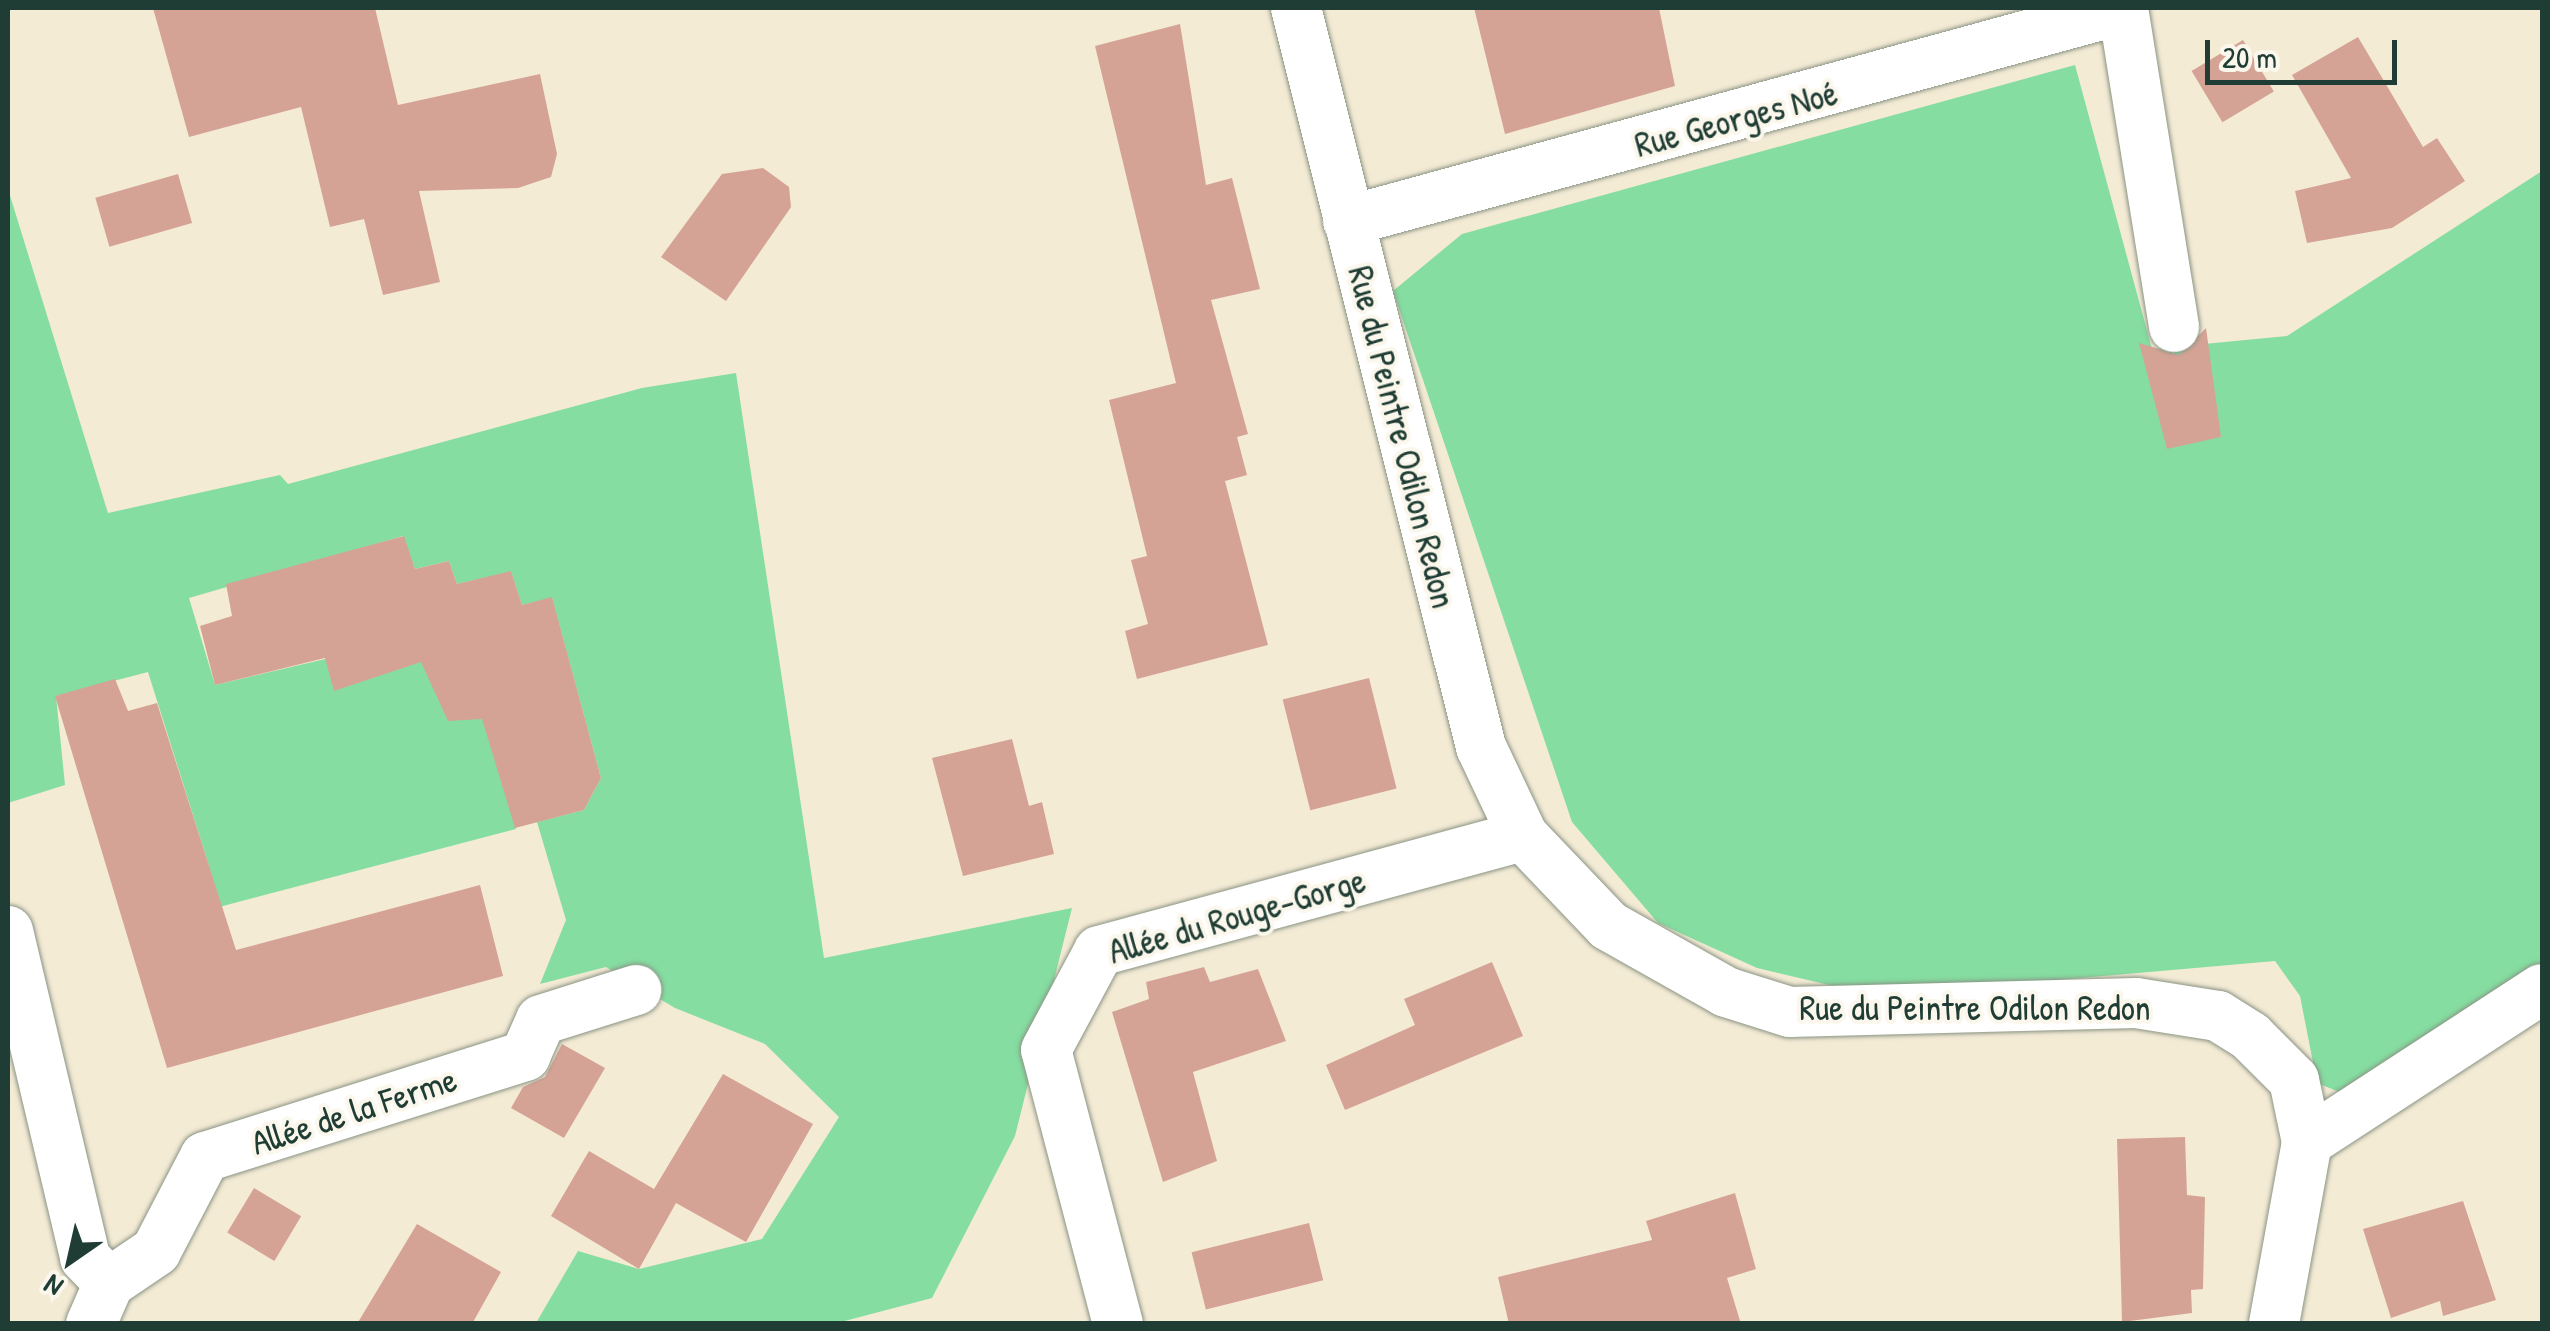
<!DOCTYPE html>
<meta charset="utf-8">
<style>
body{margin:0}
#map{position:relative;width:2550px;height:1331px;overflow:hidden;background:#f4ebd5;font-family:"Patrick Hand",sans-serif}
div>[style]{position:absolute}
.green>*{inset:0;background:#85dda1}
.building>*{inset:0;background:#d5a396;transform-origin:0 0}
.roads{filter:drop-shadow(0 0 2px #8a9484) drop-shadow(0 0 2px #8a9484)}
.street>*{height:50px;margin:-25px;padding:0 25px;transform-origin:25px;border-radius:25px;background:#fff}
span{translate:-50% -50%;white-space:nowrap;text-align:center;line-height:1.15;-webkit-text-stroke:8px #fbf7ec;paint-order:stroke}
.street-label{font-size:35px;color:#1f3d34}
.frame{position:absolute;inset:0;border:10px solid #1f3d34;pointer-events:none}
.north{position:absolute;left:20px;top:1211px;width:100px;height:100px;-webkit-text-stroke:8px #fbf7ec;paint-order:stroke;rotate:214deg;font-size:28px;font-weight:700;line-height:40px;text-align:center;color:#1f3d34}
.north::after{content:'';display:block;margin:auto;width:35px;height:45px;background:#1f3d34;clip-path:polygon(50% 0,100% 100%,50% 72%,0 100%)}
.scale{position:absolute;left:2205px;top:40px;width:192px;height:45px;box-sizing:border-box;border:5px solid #1f3d34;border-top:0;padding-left:12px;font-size:30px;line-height:35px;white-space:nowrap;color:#1f3d34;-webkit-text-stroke:8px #fbf7ec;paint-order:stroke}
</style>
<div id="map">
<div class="green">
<div style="clip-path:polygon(2075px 65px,2152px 349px,2287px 336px,2542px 171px,2542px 966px,2347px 1095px,2317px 1083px,2300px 996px,2275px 961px,1876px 996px,1757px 968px,1658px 923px,1572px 822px,1393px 291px,1462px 234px)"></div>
<div style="clip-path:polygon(8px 189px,108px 513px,280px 475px,288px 484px,642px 388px,736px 373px,824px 958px,1072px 908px,1015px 1136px,932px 1298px,837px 1323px,536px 1323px,578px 1251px,639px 1269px,762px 1239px,839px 1117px,765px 1044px,675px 1008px,606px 967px,540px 984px,566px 920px,537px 822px,584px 810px,601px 778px,552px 598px,522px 605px,511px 572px,457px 584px,449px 561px,415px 569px,403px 536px,189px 598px,215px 685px,457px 628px,516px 829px,185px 916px,209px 866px,148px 672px,56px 696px,65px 785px,8px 803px)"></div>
</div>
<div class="building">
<div style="clip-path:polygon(153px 8px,375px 8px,398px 105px,540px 74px,557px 154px,551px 177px,518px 188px,419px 191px,440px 282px,383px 295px,364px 219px,330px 227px,301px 107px,189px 137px)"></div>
<div style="clip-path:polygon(1474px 8px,1659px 8px,1675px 86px,1505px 134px)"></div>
<div style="clip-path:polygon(1180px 24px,1206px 185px,1232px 178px,1260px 289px,1211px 300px,1248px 434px,1237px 437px,1247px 475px,1225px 481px,1268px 645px,1137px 679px,1125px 631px,1148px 624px,1131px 560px,1147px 556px,1109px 400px,1176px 383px,1095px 46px)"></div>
<div style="clip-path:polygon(2358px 37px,2423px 147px,2437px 138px,2465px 181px,2392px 228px,2307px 243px,2295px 191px,2351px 178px,2292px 75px)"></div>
<div style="left:2243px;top:40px;width:60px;height:60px;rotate:59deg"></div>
<div style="clip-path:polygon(763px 168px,789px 187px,791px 207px,726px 301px,661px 257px,722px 174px)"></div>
<div style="left:178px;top:174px;width:51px;height:86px;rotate:74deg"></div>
<div style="clip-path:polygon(2206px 328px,2221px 437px,2167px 449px,2139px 343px,2179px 355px)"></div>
<div style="clip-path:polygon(404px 536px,415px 569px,449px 561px,457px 584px,511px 571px,522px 605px,552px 597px,601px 778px,584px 810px,515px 828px,482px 719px,448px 721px,421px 662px,334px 691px,325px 658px,215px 685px,200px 626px,232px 616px,226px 584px)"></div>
<div style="left:1369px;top:678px;width:114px;height:89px;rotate:76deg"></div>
<div style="clip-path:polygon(115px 679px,128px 711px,157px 703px,236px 950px,480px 885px,503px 976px,167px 1068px,55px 696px)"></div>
<div style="clip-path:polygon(1012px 739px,1029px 806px,1042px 802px,1054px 854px,963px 876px,932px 758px)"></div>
<div style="clip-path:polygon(1492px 962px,1523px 1036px,1345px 1110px,1326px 1065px,1415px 1025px,1404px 999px)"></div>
<div style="clip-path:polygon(1204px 967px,1210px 982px,1258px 969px,1286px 1041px,1193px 1072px,1217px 1161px,1163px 1182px,1112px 1012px,1149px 999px,1146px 982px)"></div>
<div style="clip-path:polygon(562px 1044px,605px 1068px,564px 1138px,511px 1108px,523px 1087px,545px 1077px)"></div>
<div style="clip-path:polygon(723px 1074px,813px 1124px,746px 1242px,676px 1203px,639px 1269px,551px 1216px,589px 1151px,654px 1189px)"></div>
<div style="clip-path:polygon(2185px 1137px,2187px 1195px,2205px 1197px,2203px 1289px,2191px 1290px,2192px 1313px,2122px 1322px,2117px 1139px)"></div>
<div style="left:254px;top:1188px;width:55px;height:52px;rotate:31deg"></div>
<div style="clip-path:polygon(1735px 1193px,1756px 1269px,1727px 1278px,1741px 1324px,1509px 1324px,1498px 1277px,1652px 1240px,1646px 1221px)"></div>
<div style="clip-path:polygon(2463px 1201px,2496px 1300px,2443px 1316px,2440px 1301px,2391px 1318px,2363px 1229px)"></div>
<div style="left:1309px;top:1223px;width:59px;height:121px;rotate:76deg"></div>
<div style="clip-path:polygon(417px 1224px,501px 1272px,472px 1324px,357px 1324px)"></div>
</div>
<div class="roads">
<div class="street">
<div style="left:1296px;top:8px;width:762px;rotate:75.95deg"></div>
<div style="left:1481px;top:747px;width:98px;rotate:64.7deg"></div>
<div style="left:1523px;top:836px;width:124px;rotate:46.3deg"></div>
<div style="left:1609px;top:926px;width:134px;rotate:29.4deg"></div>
<div style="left:1726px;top:992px;width:67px;rotate:17.4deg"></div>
<div style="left:1790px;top:1012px;width:346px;rotate:-1.5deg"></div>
<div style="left:2136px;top:1003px;width:83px;rotate:9deg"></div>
<div style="left:2218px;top:1016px;width:38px;rotate:32deg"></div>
<div style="left:2250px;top:1036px;width:62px;rotate:45deg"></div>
<div style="left:2294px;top:1080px;width:63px;rotate:78.2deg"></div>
<div style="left:2307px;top:1142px;width:185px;rotate:100.3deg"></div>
<div style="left:2123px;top:8px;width:323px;rotate:80.9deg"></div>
<div style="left:1348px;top:221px;width:803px;rotate:-15.3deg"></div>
<div style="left:8px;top:931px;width:336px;rotate:76.7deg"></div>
<div style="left:85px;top:1258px;width:35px;rotate:46deg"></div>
<div style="left:109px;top:1283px;width:45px;rotate:113.7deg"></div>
<div style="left:2307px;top:1142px;width:280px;rotate:-33.1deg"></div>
<div style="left:109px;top:1283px;width:57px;rotate:-34.2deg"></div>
<div style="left:156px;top:1251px;width:106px;rotate:-62.5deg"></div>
<div style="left:205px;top:1157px;width:336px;rotate:-17.5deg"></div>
<div style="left:525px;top:1056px;width:39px;rotate:-66deg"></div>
<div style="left:541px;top:1020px;width:100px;rotate:-17.5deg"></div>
<div style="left:1118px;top:1324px;width:283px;rotate:-104.7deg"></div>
<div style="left:1046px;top:1050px;width:112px;rotate:-61.8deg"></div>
<div style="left:1099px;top:951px;width:439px;rotate:-15.2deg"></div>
</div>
</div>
<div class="street-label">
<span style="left:1736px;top:119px;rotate:-15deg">Rue Georges Noé</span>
<span style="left:1402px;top:437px;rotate:76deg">Rue du Peintre Odilon Redon</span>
<span style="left:1237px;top:916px;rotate:-16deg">Allée du Rouge-Gorge</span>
<span style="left:1975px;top:1008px">Rue du Peintre Odilon Redon</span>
<span style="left:354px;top:1111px;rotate:-18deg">Allée de la Ferme</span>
</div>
<div class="frame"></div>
<div class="north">N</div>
<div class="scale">20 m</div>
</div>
